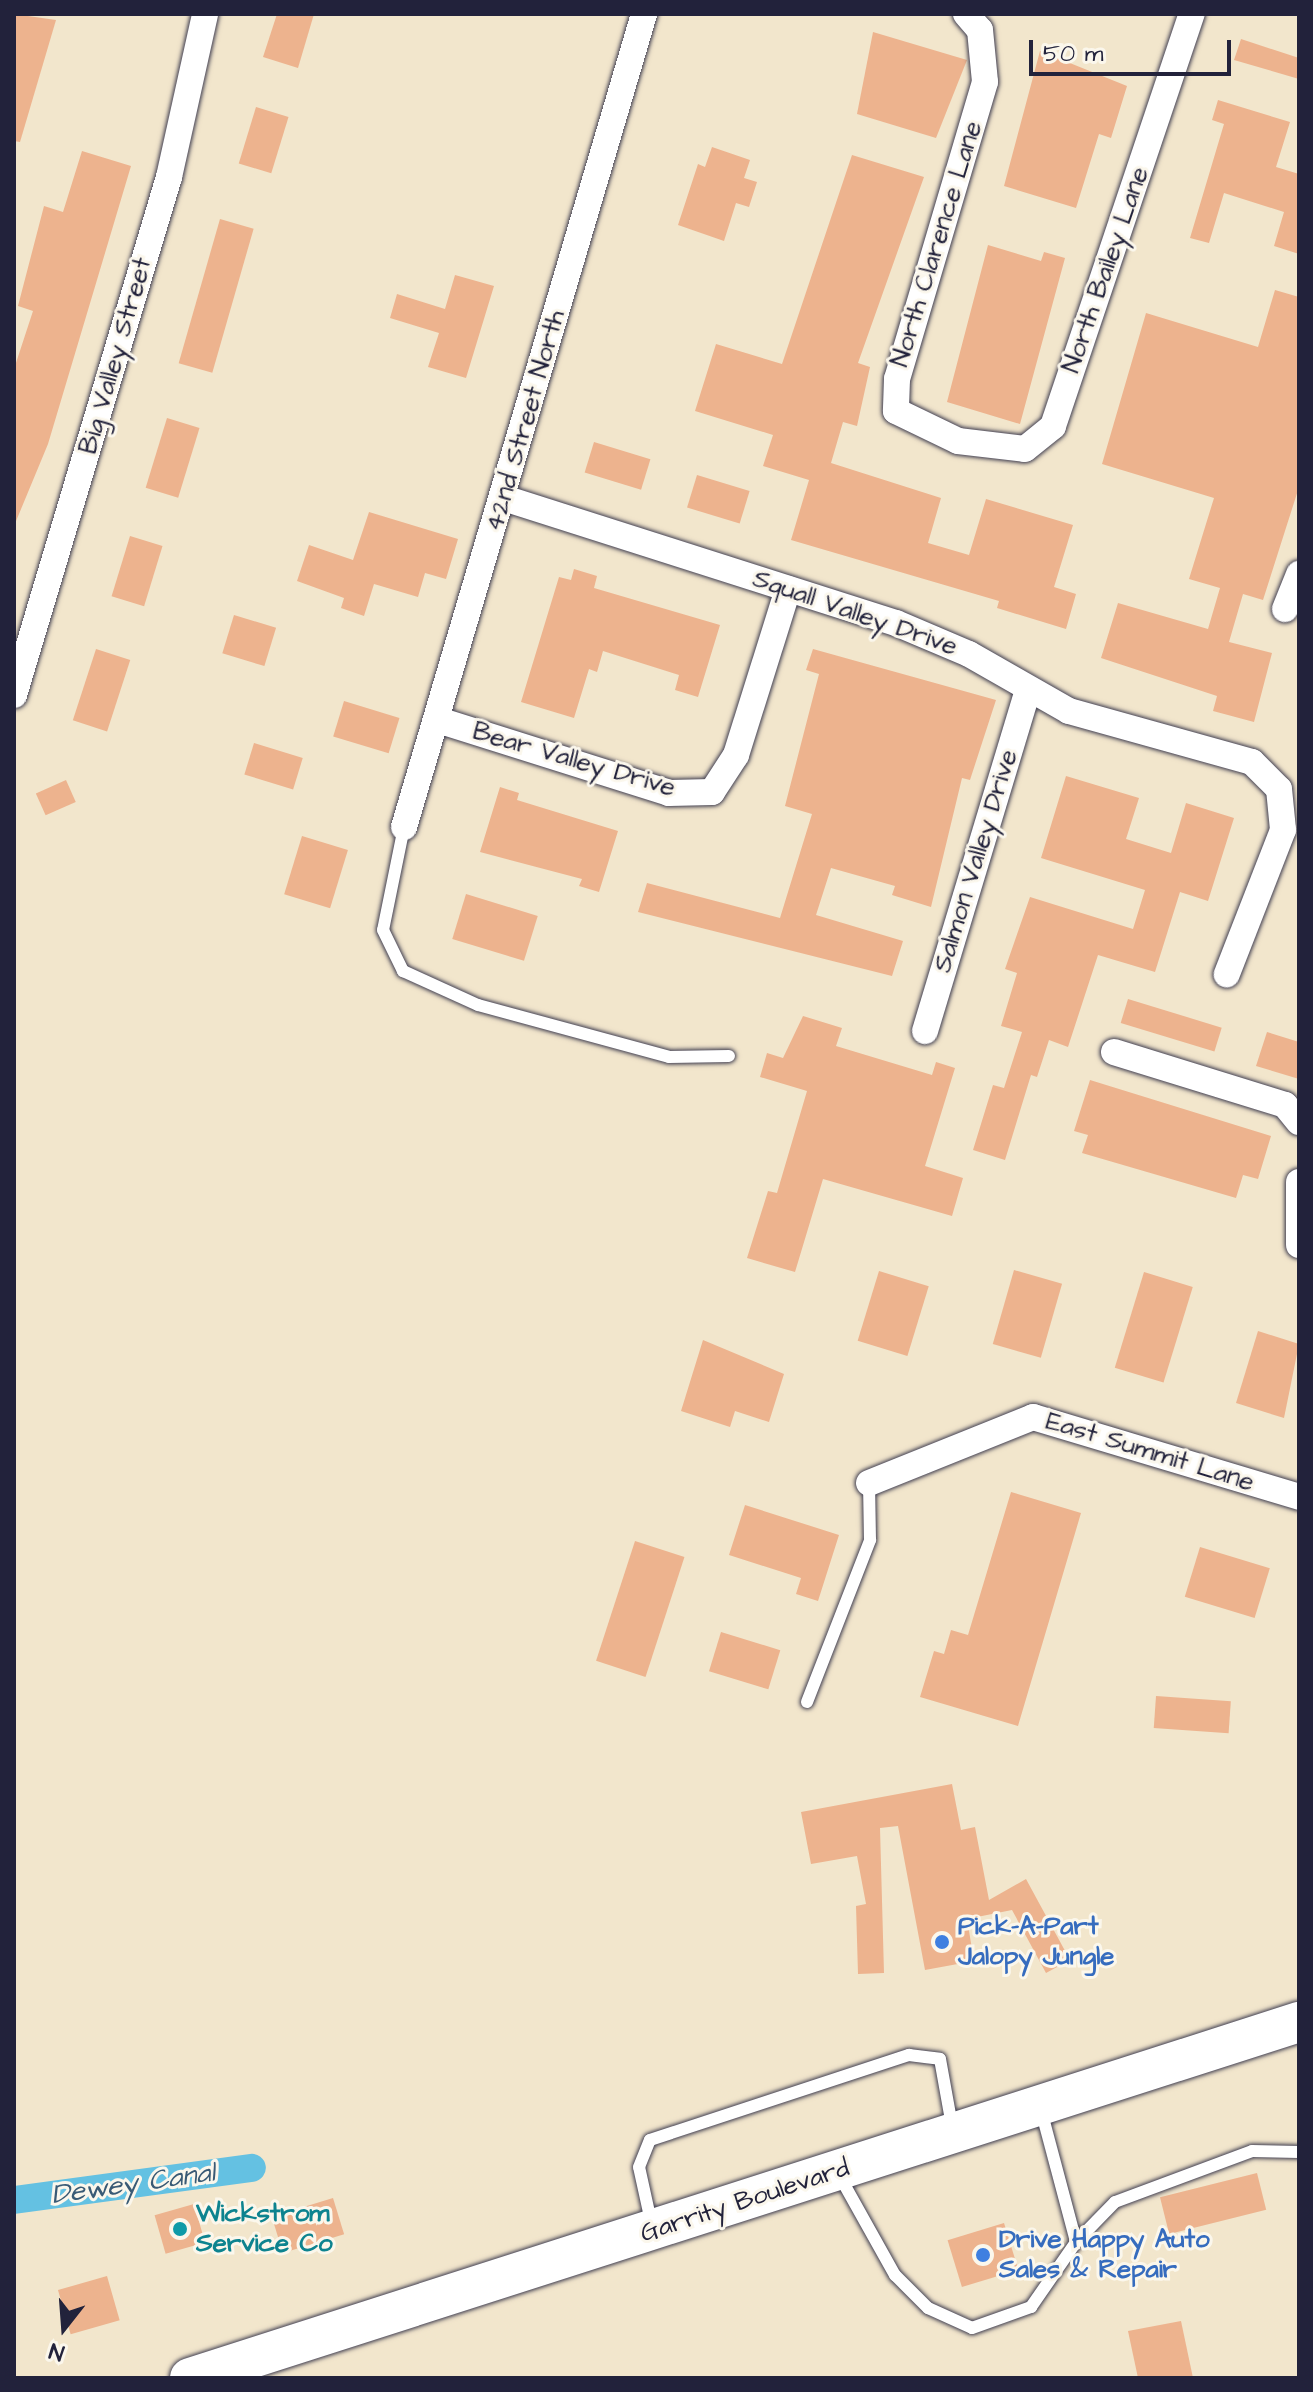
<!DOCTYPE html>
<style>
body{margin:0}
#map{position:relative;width:1313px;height:2392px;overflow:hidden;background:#f2e6cc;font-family:"Architects Daughter",sans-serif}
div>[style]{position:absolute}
.canal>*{height:28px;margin:-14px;padding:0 14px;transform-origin:14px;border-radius:14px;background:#64c1e2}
.building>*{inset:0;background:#edb38e;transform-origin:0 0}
.roads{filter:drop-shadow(0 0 2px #413f51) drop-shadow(0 0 2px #413f51)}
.service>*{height:12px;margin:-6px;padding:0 6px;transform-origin:6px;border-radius:6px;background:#fff}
.minor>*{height:26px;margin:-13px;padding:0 13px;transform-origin:13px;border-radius:13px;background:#fff}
.primary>*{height:40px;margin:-20px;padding:0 20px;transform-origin:20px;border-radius:20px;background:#fff}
.dots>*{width:22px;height:22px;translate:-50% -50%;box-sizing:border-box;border:4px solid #fbf7ec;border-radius:50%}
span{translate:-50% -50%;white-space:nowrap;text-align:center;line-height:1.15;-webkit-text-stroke:6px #fbf7ec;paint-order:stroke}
.street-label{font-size:26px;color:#22223b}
.shop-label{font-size:26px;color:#366cbe;font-weight:700}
.left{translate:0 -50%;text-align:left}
.culture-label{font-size:26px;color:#0d838f;font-weight:700}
.water-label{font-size:28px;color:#395a75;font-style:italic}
.frame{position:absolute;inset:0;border:16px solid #22223b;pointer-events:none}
.north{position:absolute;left:24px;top:2288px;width:80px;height:80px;-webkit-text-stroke:6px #fbf7ec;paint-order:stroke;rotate:197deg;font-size:22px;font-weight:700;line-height:32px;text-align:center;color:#22223b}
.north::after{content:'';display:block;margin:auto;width:28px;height:36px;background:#22223b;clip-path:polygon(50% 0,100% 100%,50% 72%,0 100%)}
.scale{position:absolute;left:1029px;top:40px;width:202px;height:36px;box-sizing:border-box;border:4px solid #22223b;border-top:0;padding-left:10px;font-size:24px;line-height:28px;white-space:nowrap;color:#22223b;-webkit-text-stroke:6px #fbf7ec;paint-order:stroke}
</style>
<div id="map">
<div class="canal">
<div style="left:14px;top:2200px;width:240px;rotate:-7.7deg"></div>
</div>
<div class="building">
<div style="clip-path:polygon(14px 14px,56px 20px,20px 142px,14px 141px)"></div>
<div style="clip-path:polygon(277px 14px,314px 14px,298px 68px,263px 57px)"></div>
<div style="clip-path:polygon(873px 32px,967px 60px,936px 138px,857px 114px)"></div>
<div style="clip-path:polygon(1241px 39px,1299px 58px,1299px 79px,1234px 60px)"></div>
<div style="clip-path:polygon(1040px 51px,1127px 86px,1111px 138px,1099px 134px,1076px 208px,1004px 186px)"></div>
<div style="clip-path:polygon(1218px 100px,1290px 122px,1276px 167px,1299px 174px,1299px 254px,1274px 246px,1284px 212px,1224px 193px,1209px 243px,1190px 238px,1224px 124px,1212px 120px)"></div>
<div style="left:256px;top:107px;width:34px;height:59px;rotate:17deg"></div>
<div style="clip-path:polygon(712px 147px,750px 160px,744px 178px,757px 182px,749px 207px,736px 203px,724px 241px,678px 225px,698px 164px,705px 167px)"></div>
<div style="clip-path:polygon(82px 151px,131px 166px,48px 444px,14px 526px,14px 369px,33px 311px,18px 306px,44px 206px,63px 212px)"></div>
<div style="clip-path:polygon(852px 155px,924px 177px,858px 363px,870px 367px,857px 426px,843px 422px,831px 463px,941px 498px,928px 543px,969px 555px,986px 499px,1073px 525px,1054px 587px,1076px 594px,1066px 629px,997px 608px,999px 601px,791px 540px,809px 480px,763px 466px,773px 435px,695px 411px,716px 344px,782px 364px)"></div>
<div style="left:220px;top:219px;width:35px;height:150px;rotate:16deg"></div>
<div style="clip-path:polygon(988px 245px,1041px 261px,1044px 252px,1065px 258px,1020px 424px,947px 402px)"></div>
<div style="clip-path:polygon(455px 275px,494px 286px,466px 378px,428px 367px,439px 333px,390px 318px,397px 294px,445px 309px)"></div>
<div style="clip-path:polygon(1275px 290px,1299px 297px,1299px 487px,1263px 600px,1243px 594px,1229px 642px,1272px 653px,1254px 722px,1213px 711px,1217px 696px,1101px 658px,1118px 603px,1208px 629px,1220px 588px,1189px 579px,1214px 498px,1102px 464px,1146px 313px,1258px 347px)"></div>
<div style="left:167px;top:418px;width:34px;height:73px;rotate:17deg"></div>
<div style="left:594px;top:442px;width:59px;height:32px;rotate:17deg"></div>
<div style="left:697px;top:475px;width:55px;height:34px;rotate:17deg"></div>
<div style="clip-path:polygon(369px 512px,458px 539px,446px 579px,425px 573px,418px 597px,374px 584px,364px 616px,341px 608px,344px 598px,297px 581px,309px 545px,353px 560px)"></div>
<div style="left:130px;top:536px;width:34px;height:63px;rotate:17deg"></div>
<div style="clip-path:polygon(574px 569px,597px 576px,594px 588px,720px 625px,698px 697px,675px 690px,679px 675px,603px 651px,597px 672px,589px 669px,574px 718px,521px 702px,559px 577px,571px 580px)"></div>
<div style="left:234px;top:615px;width:44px;height:40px;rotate:17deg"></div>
<div style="left:96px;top:649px;width:36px;height:75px;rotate:18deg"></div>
<div style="clip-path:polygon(813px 649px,996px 700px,970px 780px,962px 778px,931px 907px,892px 895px,895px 886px,831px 868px,816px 915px,903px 941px,892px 976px,638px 912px,647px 883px,780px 918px,812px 814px,785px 806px,819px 674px,806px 670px)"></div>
<div style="left:344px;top:701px;width:58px;height:37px;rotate:17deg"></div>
<div style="left:254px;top:743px;width:51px;height:33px;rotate:17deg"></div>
<div style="clip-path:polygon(1066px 776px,1139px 798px,1126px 839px,1171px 853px,1186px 803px,1234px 818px,1208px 901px,1180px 892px,1155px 972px,1098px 955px,1068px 1047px,1049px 1040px,1037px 1077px,1031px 1075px,1005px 1160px,973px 1150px,993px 1085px,1004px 1088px,1022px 1032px,1001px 1026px,1017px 973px,1005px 969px,1030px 897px,1133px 929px,1145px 890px,1041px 858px)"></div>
<div style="left:66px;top:780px;width:24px;height:33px;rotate:66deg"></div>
<div style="clip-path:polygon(500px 787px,519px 793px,517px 800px,618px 831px,599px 892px,579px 886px,582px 879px,480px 852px)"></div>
<div style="left:302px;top:836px;width:48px;height:61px;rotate:17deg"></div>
<div style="left:466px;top:894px;width:75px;height:47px;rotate:17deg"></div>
<div style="left:1128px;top:999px;width:98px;height:25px;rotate:17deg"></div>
<div style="clip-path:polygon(803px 1016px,842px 1028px,836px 1046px,932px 1075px,936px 1062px,955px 1068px,925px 1166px,963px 1178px,952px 1216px,823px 1179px,795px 1272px,747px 1258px,768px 1191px,777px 1193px,807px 1091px,760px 1077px,767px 1053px,783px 1058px)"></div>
<div style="clip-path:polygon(1267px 1032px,1299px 1042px,1299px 1079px,1256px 1066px)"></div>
<div style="clip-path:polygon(1090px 1080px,1271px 1136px,1258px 1179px,1243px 1175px,1236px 1198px,1082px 1153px,1088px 1135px,1074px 1131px)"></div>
<div style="left:1014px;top:1270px;width:50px;height:77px;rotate:16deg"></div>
<div style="left:879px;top:1271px;width:52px;height:73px;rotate:17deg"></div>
<div style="left:1144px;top:1272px;width:51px;height:100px;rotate:17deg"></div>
<div style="clip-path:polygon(1258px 1331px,1299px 1344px,1284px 1418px,1236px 1403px)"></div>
<div style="clip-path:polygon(703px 1340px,784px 1374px,769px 1422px,735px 1411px,730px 1427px,681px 1411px)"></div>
<div style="clip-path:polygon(1011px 1492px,1081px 1513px,1018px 1726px,920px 1697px,934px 1651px,944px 1654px,951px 1630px,968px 1635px)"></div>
<div style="clip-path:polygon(745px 1505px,839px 1535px,818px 1601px,796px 1594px,801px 1578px,729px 1555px)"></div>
<div style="left:635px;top:1541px;width:52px;height:126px;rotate:18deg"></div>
<div style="left:1200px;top:1547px;width:73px;height:52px;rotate:17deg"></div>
<div style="left:721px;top:1632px;width:62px;height:41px;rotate:17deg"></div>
<div style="left:1156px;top:1696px;width:75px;height:32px;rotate:4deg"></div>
<div style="clip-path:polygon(952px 1784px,961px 1830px,975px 1827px,989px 1900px,1026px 1879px,1070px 1960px,1046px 1973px,1012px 1910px,967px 1919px,974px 1961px,925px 1970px,898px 1826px,880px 1828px,884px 1973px,858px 1974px,856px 1906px,866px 1904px,857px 1856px,811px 1864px,801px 1812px)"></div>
<div style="left:1257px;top:2173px;width:38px;height:100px;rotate:76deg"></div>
<div style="left:333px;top:2198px;width:38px;height:64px;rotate:73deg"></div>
<div style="left:194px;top:2204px;width:40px;height:41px;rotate:74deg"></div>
<div style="left:1004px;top:2223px;width:49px;height:59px;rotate:73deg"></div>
<div style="left:107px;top:2276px;width:46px;height:51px;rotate:74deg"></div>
<div style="clip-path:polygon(1181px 2321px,1193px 2378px,1138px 2378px,1128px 2331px)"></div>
</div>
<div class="roads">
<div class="service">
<div style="left:404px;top:827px;width:105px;rotate:101.5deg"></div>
<div style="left:383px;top:930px;width:46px;rotate:64deg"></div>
<div style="left:403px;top:971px;width:82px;rotate:24.4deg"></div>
<div style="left:478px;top:1005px;width:198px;rotate:15.2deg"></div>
<div style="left:669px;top:1057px;width:60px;rotate:-1deg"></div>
<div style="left:807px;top:1702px;width:174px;rotate:-68.7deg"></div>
<div style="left:870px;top:1540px;width:57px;rotate:-91deg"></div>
<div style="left:1041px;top:2110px;width:137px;rotate:75.1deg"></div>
<div style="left:839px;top:2175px;width:115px;rotate:60.8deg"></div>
<div style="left:895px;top:2275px;width:47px;rotate:45deg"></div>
<div style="left:928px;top:2308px;width:48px;rotate:24.4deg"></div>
<div style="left:972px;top:2328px;width:63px;rotate:-19.6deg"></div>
<div style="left:1031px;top:2307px;width:79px;rotate:-55.3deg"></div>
<div style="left:1076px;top:2242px;width:56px;rotate:-45.7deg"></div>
<div style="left:1115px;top:2202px;width:146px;rotate:-20.4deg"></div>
<div style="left:1252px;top:2151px;width:47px;rotate:1.2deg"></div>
<div style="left:652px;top:2226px;width:60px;rotate:-102.4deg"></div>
<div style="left:639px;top:2167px;width:29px;rotate:-68deg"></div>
<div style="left:650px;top:2140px;width:273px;rotate:-18.2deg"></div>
<div style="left:909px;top:2055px;width:31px;rotate:7deg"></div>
<div style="left:940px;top:2059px;width:68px;rotate:79.8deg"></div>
</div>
<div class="minor">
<div style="left:966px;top:14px;width:21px;rotate:49deg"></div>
<div style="left:980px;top:30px;width:52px;rotate:84.5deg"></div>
<div style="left:985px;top:82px;width:310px;rotate:106.5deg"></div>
<div style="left:897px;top:379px;width:32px;rotate:92deg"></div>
<div style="left:896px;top:411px;width:69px;rotate:25.8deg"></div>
<div style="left:958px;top:441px;width:67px;rotate:6.8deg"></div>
<div style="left:1025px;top:449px;width:36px;rotate:-39deg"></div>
<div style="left:1053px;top:426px;width:435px;rotate:-71.4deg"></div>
<div style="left:504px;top:498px;width:411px;rotate:17.7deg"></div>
<div style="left:896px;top:623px;width:79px;rotate:23deg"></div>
<div style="left:969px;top:654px;width:115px;rotate:29.7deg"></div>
<div style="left:1069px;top:711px;width:190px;rotate:15.6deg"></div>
<div style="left:1252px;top:762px;width:38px;rotate:45deg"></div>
<div style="left:1279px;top:789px;width:41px;rotate:84.4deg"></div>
<div style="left:1283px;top:830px;width:155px;rotate:111.3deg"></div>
<div style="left:1285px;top:609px;width:38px;rotate:-68deg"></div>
<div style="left:14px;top:695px;width:541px;rotate:-73.34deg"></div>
<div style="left:169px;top:177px;width:167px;rotate:-77.5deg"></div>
<div style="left:438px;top:720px;width:242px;rotate:17.5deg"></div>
<div style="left:669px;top:793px;width:43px;rotate:-1.3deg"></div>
<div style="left:712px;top:792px;width:44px;rotate:-57deg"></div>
<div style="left:736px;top:755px;width:174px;rotate:-72.6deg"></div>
<div style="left:404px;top:827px;width:848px;rotate:-73.55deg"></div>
<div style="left:925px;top:1031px;width:356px;rotate:-73.2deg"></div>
<div style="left:1114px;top:1052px;width:179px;rotate:17.2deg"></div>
<div style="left:1285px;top:1105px;width:22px;rotate:51deg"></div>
<div style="left:1299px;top:1182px;width:63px;rotate:90deg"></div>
<div style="left:869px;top:1483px;width:177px;rotate:-21.9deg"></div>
<div style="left:1033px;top:1417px;width:278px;rotate:16.7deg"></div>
</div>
<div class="primary">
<div style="left:190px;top:2378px;width:1165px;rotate:-17.8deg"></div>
</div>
</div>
<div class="dots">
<div style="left:942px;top:1942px;background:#3f7fe0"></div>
<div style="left:180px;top:2229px;background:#0f9aa8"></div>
<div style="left:983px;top:2255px;background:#3f7fe0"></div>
</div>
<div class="street-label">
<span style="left:937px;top:244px;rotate:-73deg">North Clarence Lane</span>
<span style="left:1106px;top:270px;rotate:-71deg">North Bailey Lane</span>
<span style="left:116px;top:356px;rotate:-74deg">Big Valley Street</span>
<span style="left:526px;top:421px;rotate:-74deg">42nd Street North</span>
<span style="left:855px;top:613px;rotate:19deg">Squall Valley Drive</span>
<span style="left:574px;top:760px;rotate:16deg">Bear Valley Drive</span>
<span style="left:976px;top:861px;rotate:-73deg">Salmon Valley Drive</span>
<span style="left:1150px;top:1452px;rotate:17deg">East Summit Lane</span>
<span style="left:745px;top:2201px;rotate:-18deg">Garrity Boulevard</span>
</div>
<div class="shop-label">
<span class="left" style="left:958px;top:1942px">Pick-A-Part<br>Jalopy Jungle</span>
<span class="left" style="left:999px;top:2255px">Drive Happy Auto<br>Sales &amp; Repair</span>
</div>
<div class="culture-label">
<span class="left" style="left:196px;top:2229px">Wickstrom<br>Service Co</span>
</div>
<div class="water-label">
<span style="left:133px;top:2184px;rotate:-8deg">Dewey Canal</span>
</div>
<div class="frame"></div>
<div class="north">N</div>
<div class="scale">50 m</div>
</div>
